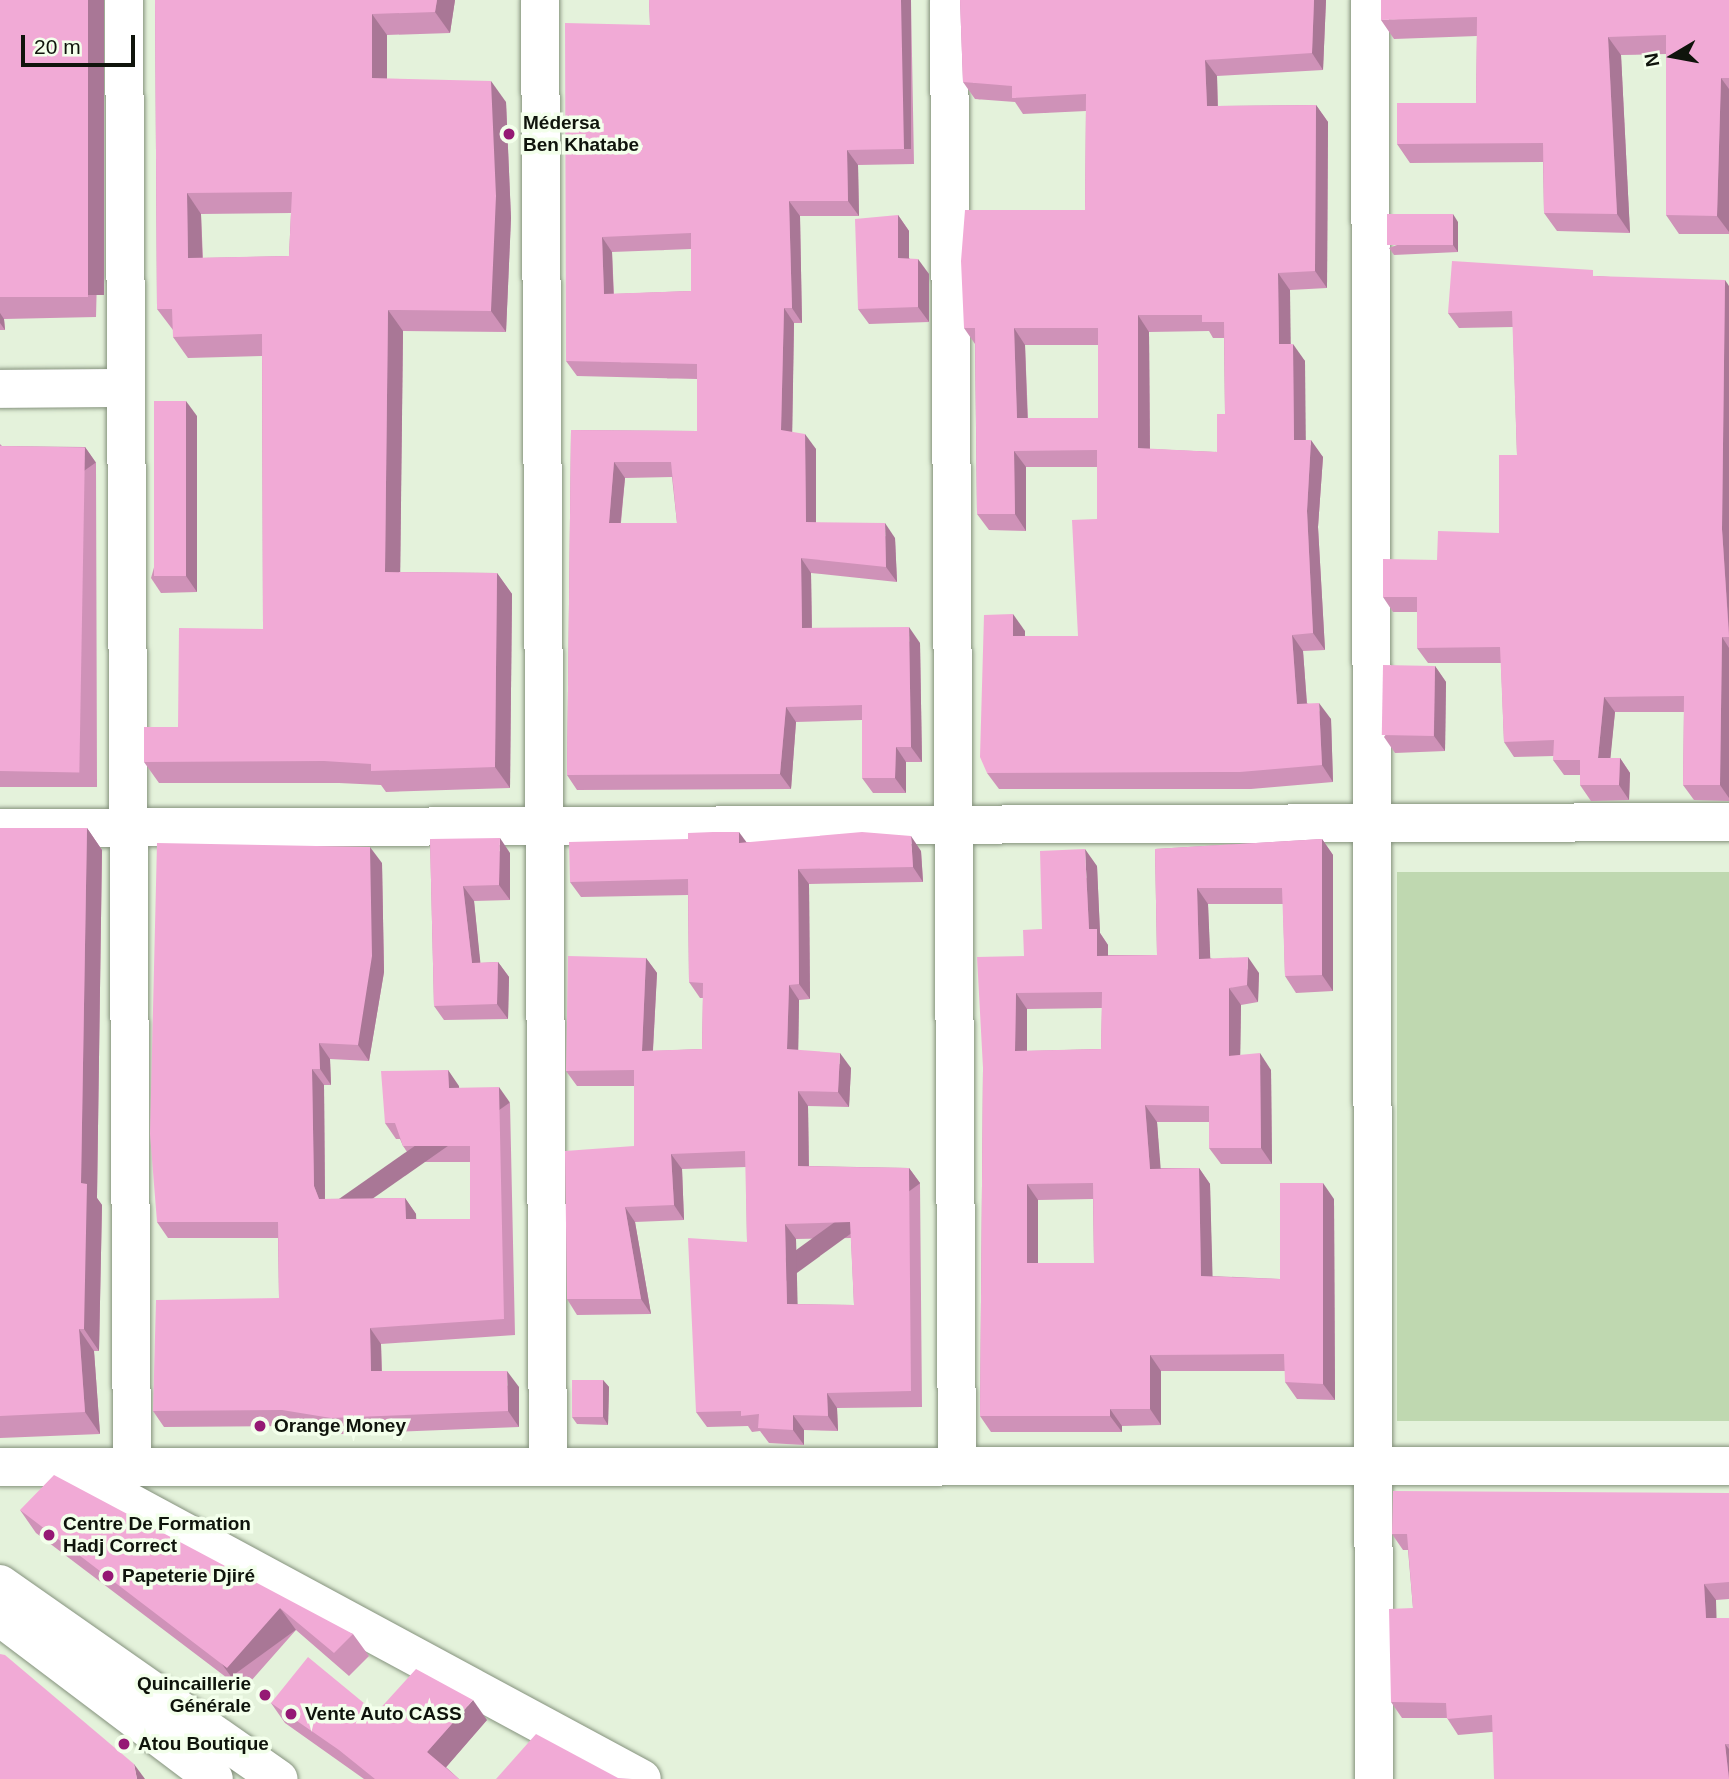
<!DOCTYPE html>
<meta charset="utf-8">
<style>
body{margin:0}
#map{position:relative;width:1729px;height:1779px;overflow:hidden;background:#e4f2db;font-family:Arial,sans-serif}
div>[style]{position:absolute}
.green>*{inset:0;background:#bfd8b0;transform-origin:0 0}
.roads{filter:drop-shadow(0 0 2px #85927d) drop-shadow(0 0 2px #85927d)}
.minor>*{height:38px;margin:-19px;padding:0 19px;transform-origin:19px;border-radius:19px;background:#fff}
.major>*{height:38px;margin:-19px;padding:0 19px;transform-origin:19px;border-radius:19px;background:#fff}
.wall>*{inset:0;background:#cf92b8}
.shaded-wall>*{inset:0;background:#a97796;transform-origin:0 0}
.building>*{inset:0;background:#f1aad6;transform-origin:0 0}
.dots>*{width:19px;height:19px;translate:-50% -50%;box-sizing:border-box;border:4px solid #f3ffeb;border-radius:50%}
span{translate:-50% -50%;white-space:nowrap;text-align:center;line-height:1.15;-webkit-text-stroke:7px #f3ffeb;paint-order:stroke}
.poi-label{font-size:19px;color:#0f140c;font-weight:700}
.left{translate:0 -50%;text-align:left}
.right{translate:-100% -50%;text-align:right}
.north{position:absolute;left:1638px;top:21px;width:70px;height:70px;-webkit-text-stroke:5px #f3ffeb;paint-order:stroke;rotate:260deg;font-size:19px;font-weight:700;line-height:28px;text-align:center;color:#0f140c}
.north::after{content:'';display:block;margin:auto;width:24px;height:32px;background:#0f140c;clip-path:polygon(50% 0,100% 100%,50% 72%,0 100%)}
.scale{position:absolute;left:21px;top:35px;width:114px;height:32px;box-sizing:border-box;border:4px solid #0f140c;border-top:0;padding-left:9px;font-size:21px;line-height:24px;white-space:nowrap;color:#0f140c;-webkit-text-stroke:5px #f3ffeb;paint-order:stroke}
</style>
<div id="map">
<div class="green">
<div style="left:1397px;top:872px;width:332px;height:549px"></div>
</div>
<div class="roads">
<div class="minor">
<div style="left:124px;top:0;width:1467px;rotate:89.69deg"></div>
<div style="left:540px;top:0;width:1467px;rotate:89.69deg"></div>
<div style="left:949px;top:0;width:1466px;rotate:89.69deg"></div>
<div style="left:1370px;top:0;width:1779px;rotate:89.87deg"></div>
<div style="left:0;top:389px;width:126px;rotate:-0.5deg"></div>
<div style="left:0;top:828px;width:1729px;rotate:-0.2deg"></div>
<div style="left:0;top:1467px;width:1729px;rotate:-0.03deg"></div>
<div style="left:68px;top:1469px;width:652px;rotate:28.37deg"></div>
</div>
<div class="major">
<div style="left:0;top:1584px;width:340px;rotate:35deg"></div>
<div style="left:0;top:1617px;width:268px;rotate:37.1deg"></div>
</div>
</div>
<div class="wall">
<div style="clip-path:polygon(0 0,104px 0,96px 317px,4px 319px,5px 330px,0 330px)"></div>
<div style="clip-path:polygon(evenodd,155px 0,455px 0,450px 33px,387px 35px,387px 79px,506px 102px,511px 218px,506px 332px,403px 331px,400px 572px,497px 573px,512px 594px,510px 788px,386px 792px,381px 785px,339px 783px,159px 783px,144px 762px,178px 727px,263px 629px,262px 356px,188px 358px,173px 337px,173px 330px,157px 309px,155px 0,291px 213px,289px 256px,203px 258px,201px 214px,291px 213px)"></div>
<div style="clip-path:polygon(evenodd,649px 0,911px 0,914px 164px,858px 165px,859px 216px,800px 216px,802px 323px,794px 323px,792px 432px,816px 449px,816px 523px,895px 538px,897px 582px,811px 573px,812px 628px,920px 643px,922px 762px,906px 762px,906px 793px,873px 793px,862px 778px,862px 720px,796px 722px,791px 789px,577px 790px,567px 775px,571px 430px,697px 431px,697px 379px,577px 376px,566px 361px,650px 25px,649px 0,691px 249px,691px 291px,614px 294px,612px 252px,691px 249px,649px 0,672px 477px,677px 523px,621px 523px,625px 478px,672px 477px)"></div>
<div style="clip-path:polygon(evenodd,960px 0,1326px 0,1323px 70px,1217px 76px,1218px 106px,1316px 105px,1328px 122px,1327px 288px,1290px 290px,1290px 344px,1305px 361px,1305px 440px,1323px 457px,1318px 527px,1325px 650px,1303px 651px,1307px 703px,1331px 719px,1333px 782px,1251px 789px,999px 789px,987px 773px,1025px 631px,1025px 636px,1078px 636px,1097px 519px,1097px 467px,1026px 467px,1026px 531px,989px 530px,977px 514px,975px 344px,964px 328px,1085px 210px,1086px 111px,1023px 114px,1015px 102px,975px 99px,963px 82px,960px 0,1209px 331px,1213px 338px,1224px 338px,1225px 414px,1217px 452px,1150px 449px,1149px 332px,1209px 331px,960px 0,1025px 345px,1098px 345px,1098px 418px,1028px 418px,1025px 345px)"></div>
<div style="clip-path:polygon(1729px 0,1729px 234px,1679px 234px,1666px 215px,1666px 54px,1621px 55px,1630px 233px,1557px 231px,1544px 213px,1543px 162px,1410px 163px,1397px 144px,1476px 103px,1477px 36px,1394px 39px,1381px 20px)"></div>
<div style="clip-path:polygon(898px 215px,909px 231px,909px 258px,929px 274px,929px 322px,869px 324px,858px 309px)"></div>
<div style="clip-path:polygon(1458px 222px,1458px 252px,1394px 255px,1389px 248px)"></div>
<div style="clip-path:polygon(1597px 276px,1729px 286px,1729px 801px,1694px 800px,1683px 785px,1684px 712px,1615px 712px,1610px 758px,1620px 758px,1630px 773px,1629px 800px,1591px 801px,1580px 785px,1580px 775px,1564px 775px,1553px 760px,1554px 756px,1514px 757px,1504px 742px,1501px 663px,1428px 663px,1417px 648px,1417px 612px,1393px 612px,1383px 597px,1437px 560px,1499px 533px,1517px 455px,1513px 327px,1459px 328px,1448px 313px)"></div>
<div style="clip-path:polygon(197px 416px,197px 592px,161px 593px,151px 578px)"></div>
<div style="clip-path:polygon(0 444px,2px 446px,85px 447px,96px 463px,97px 787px,0 787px)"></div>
<div style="clip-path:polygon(1435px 666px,1446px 682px,1445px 751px,1395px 753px,1384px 737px)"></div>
<div style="clip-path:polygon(0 828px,87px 828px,102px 850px,97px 1198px,102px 1205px,99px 1351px,94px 1351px,100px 1434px,0 1438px)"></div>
<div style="clip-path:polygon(430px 839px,510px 853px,510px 900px,474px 901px,480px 963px,498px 962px,509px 977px,508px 1019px,444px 1020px,434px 1006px)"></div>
<div style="clip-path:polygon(evenodd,688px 839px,921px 851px,923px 882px,809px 884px,810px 999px,799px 1000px,798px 1050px,851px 1068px,849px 1107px,808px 1106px,809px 1166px,909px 1168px,920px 1183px,922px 1407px,837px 1408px,838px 1431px,804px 1430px,804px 1445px,769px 1443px,760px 1431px,752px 1432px,748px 1426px,707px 1427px,696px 1412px,747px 1242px,746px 1167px,682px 1169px,684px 1220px,635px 1222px,651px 1314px,577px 1315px,567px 1299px,634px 1146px,634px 1086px,577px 1086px,566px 1071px,646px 958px,657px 973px,653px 1051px,702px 1049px,703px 998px,700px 998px,689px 982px,688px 895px,581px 897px,570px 882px,688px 839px,851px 1238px,854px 1305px,797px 1304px,796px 1239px,851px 1238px)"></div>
<div style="clip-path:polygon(evenodd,1322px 839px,1333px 855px,1333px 991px,1296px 993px,1285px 976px,1283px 904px,1208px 904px,1210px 958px,1259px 973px,1258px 1002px,1241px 1005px,1240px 1055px,1271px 1070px,1272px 1164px,1221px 1164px,1209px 1148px,1209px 1122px,1157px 1122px,1160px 1168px,1199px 1168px,1210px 1184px,1212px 1276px,1280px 1279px,1334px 1199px,1335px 1400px,1297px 1399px,1285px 1382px,1285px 1371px,1161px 1371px,1161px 1425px,1122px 1426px,1122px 1432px,991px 1432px,980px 1416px,983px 1068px,1024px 956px,1042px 929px,1097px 866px,1100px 933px,1108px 945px,1108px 955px,1157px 955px,1155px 849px,1322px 839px,1102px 1008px,1101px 1049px,1027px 1051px,1027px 1009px,1102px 1008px,1322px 839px,1093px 1199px,1094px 1263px,1038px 1263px,1038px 1200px,1093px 1199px)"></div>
<div style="clip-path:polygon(382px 863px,384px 972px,369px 1061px,330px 1059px,331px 1085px,324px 1085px,325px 1199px,405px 1198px,416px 1214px,416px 1219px,470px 1219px,470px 1162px,414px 1162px,403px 1146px,400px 1139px,396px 1139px,385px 1123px,448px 1070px,459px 1088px,510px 1103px,515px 1335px,381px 1344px,382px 1371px,519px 1387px,519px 1427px,342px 1434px,294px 1426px,164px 1427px,153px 1411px,279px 1298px,278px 1238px,168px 1238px,157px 1222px)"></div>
<div style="clip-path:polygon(603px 1380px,609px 1387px,608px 1425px,577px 1424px,572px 1417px)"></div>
<div style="clip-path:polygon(1729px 1493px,1729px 1599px,1716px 1600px,1716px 1618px,1729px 1618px,1729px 1779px,1492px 1732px,1458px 1735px,1447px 1718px,1402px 1718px,1391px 1702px,1413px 1608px,1408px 1550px,1403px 1550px,1392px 1534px)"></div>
<div style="clip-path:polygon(20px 1510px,353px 1634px,369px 1656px,349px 1676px,296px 1630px,243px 1690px,36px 1533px)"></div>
<div style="clip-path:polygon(271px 1703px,376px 1713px,487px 1720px,446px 1767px,459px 1779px,364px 1779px,285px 1723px)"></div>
</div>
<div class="shaded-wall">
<div style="left:88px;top:0;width:16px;height:295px"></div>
<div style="clip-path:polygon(437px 0,455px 0,450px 33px,435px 12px)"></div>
<div style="left:901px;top:0;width:10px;height:149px"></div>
<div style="clip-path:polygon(1314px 0,1326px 0,1323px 70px,1312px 53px)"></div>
<div style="clip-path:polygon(372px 14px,387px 35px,387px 100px,372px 78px)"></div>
<div style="clip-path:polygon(1608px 37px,1621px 55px,1630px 233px,1617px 214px)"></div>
<div style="clip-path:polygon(1205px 60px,1217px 76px,1218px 123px,1207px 106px)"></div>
<div style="clip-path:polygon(1721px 78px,1729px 89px,1729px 232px,1717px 216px)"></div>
<div style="clip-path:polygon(491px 81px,506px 102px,511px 218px,506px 332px,491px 311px)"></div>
<div style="clip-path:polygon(1316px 105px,1328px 122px,1327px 288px,1315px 271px)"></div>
<div style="clip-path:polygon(847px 150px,858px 165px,859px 216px,848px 201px)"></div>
<div style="clip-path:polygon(187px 193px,201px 214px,203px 279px,188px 258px)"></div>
<div style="clip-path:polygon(789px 201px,800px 216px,802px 323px,792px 308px)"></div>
<div style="clip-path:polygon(1453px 214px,1458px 222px,1458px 252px,1453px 245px)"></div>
<div style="clip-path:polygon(898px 215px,909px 231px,909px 273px,898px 258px)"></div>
<div style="clip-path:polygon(602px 237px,612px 252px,614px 309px,604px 294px)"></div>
<div style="clip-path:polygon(918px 259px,929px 274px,929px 322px,918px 307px)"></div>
<div style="clip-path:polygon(1278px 273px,1290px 290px,1291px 361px,1279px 344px)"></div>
<div style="clip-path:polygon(1725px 280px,1729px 286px,1729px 632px,1722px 529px)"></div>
<div style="clip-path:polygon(784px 308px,794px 323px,792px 445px,781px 430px)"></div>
<div style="clip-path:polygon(388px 310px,403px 331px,400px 593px,385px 572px)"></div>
<div style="clip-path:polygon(0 313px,4px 319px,5px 330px,0 323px)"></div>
<div style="clip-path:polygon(1138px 315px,1149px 332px,1150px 464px,1138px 448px)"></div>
<div style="clip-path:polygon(1014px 328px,1025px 345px,1028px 434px,1017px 418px)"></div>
<div style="clip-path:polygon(1293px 344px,1305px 361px,1306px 457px,1294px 440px)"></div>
<div style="clip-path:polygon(186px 401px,197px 416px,197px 592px,186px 576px)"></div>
<div style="clip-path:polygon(805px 434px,816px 449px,816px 538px,806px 522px)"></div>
<div style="clip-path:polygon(1311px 440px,1323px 457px,1318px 527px,1325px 650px,1313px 633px,1307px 511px)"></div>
<div style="left:85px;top:447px;width:19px;height:324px;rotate:55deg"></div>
<div style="clip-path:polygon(1014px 451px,1026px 467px,1026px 531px,1015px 514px)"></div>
<div style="clip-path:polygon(614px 462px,625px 478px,619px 538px,609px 523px)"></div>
<div style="clip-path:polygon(885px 523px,895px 538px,897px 582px,886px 567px)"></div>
<div style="clip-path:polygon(801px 558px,811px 573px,812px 643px,802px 628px)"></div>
<div style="clip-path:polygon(497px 573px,512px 594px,510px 788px,495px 767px)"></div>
<div style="clip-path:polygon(1013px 614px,1025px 631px,1025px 652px,1013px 636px)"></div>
<div style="clip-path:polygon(909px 627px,920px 643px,922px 762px,911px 747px)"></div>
<div style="clip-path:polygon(1292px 635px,1303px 651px,1308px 720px,1297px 704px)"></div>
<div style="clip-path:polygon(1722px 637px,1729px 648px,1729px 798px,1720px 785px)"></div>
<div style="clip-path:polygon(1435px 666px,1446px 682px,1445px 751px,1434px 736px)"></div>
<div style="clip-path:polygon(1604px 697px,1615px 712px,1609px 773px,1598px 758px)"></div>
<div style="clip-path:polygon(1319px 703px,1331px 719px,1333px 782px,1322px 765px)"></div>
<div style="clip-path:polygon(786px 707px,796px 722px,791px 789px,780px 774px)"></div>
<div style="clip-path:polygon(896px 747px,906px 762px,906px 793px,895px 778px)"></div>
<div style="clip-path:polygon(1620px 758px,1630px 773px,1629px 800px,1619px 785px)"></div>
<div style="clip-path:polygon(87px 828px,102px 850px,97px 1198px,102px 1205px,99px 1351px,84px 1329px,81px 1183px)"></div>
<div style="clip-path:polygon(739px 832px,750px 847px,739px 843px)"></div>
<div style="clip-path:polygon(911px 836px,921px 851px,923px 882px,913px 867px)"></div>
<div style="clip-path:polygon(500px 838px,510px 853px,510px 900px,499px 885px)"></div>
<div style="clip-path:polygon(1322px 839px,1333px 855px,1333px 991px,1322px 975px)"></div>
<div style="clip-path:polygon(370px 847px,382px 863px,384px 972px,369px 1061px,358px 1045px)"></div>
<div style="clip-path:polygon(1085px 849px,1097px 866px,1100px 933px,1108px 945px,1108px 972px,1097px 956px,1089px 929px)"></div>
<div style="clip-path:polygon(798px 869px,809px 884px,810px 999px,799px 984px)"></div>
<div style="clip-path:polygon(463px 886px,474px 901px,482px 978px,472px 963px)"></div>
<div style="clip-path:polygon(1197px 888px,1208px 904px,1211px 975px,1199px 959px)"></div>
<div style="clip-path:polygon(1248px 957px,1259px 973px,1258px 1002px,1247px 985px)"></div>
<div style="clip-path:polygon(646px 958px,657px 973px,652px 1066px,642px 1051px)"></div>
<div style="clip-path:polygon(498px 962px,509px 977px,508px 1019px,497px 1004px)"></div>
<div style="clip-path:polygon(789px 985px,799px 1000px,798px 1064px,787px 1049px)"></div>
<div style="clip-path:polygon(1229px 988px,1241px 1005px,1240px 1072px,1229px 1056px)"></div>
<div style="clip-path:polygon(1016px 993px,1027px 1009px,1027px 1067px,1015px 1051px)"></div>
<div style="clip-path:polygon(319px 1043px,330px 1059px,331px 1085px,320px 1069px)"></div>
<div style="clip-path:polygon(840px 1053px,851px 1068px,849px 1107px,838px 1092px)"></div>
<div style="clip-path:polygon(1260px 1053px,1271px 1070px,1272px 1164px,1261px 1148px)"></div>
<div style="clip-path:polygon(312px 1069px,324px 1085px,325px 1202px,319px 1199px,314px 1186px)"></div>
<div style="clip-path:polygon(448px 1070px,459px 1086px,460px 1104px,449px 1088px)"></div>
<div style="left:499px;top:1087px;width:19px;height:232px;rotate:55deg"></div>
<div style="clip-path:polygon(798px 1091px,808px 1106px,809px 1181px,798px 1166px)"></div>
<div style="clip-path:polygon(1145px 1105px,1157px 1122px,1162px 1185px,1150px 1169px)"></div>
<div style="clip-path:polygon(671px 1154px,682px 1169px,684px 1220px,674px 1205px)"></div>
<div style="left:909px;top:1168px;width:19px;height:223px;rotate:54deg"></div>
<div style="clip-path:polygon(1199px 1168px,1210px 1184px,1213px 1292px,1201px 1276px)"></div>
<div style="clip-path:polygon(1323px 1183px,1334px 1199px,1335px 1400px,1323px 1384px)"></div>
<div style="clip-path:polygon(1027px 1184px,1038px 1200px,1038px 1279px,1027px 1263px)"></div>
<div style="clip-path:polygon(405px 1198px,416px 1214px,417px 1235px,406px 1219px)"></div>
<div style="clip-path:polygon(625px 1207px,635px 1222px,651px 1314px,641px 1299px)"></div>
<div style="clip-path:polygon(785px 1224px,796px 1239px,798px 1319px,787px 1304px)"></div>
<div style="clip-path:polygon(370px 1328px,381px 1344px,382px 1387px,371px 1371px)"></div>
<div style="clip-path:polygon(79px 1329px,94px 1351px,100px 1434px,85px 1412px)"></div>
<div style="clip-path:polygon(1150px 1355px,1161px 1371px,1161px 1425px,1150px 1409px)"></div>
<div style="clip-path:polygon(507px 1371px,519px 1387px,519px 1427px,508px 1411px)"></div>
<div style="clip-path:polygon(603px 1380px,609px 1387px,608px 1425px,603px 1417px)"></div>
<div style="clip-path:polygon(827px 1393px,837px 1408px,838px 1431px,828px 1416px)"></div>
<div style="clip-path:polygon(1110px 1409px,1122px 1426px,1122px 1432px,1110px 1416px)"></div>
<div style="clip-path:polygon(793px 1415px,804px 1430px,804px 1445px,793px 1430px)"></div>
<div style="clip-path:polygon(1704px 1584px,1716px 1600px,1717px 1634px,1706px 1618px)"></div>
<div style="left:280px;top:1608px;width:27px;height:80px;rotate:54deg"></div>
<div style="clip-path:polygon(473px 1700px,487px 1720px,442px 1772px,427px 1752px)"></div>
<div style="clip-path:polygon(1725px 1744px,1729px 1749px,1729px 1779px)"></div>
<div style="clip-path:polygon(134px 1764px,145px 1779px,137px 1779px)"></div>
</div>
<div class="building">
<div style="left:0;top:0;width:88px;height:297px"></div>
<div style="clip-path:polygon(evenodd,155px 0,437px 0,435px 12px,372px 14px,372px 78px,491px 81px,496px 196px,491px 311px,388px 310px,385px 572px,497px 573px,495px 767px,371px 771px,371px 764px,324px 761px,144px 762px,144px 727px,178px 727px,179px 628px,263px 629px,262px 334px,173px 337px,172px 309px,157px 309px,155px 0,292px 192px,289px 256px,188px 258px,187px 193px,292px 192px)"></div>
<div style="clip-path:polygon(evenodd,649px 0,901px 0,904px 149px,847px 150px,848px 201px,789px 201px,792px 308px,784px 308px,781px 430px,805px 434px,806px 522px,885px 523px,886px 567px,801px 558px,802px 628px,909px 627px,911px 747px,896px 747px,895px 778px,862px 778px,862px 705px,786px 707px,780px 774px,567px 775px,571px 430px,697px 431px,697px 364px,566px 361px,565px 23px,650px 25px,649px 0,691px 233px,691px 291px,604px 294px,602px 237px,691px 233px,649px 0,614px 462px,671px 462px,677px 523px,609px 523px,614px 462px)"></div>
<div style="clip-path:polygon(evenodd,960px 0,1314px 0,1312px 53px,1205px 60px,1207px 106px,1316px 105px,1315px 271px,1278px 273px,1279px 344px,1293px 344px,1294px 440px,1311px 440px,1307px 511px,1313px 633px,1292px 635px,1297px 704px,1319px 703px,1322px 765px,1240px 772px,987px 773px,980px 757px,984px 615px,1013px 614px,1013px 636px,1078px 636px,1072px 520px,1097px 519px,1097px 450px,1014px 451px,1015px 514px,977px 514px,975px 328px,964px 328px,961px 261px,965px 210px,1085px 210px,1086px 94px,1012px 98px,1012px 86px,963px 82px,960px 0,1138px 315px,1202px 315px,1202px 322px,1224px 322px,1225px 414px,1217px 414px,1217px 452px,1138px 448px,1138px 315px,960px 0,1014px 328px,1098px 328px,1098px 418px,1017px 418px,1014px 328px)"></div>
<div style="clip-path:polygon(1381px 0,1729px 0,1729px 78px,1721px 78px,1717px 216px,1666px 215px,1666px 35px,1608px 37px,1617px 214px,1544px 213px,1543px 143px,1397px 144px,1397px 103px,1476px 103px,1477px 17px,1381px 20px)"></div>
<div style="left:1453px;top:214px;width:31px;height:66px;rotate:90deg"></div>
<div style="clip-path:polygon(898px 215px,898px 258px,918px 259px,918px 307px,858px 309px,855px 219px)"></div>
<div style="clip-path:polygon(1452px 261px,1593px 270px,1593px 276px,1725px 280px,1722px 529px,1729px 637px,1722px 637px,1720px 785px,1683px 785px,1684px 696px,1604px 697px,1598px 758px,1620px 758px,1619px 785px,1580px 785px,1580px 760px,1553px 760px,1554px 740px,1504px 742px,1500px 647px,1417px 648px,1417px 597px,1383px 597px,1383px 559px,1437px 560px,1438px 531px,1499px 533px,1499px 455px,1517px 455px,1512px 311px,1448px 313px)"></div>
<div style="left:186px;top:401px;width:175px;height:32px;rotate:90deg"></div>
<div style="left:0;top:446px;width:85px;height:325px;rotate:1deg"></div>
<div style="left:1435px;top:666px;width:70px;height:52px;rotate:91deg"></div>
<div style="clip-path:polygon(0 828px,87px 828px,81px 1183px,87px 1184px,84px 1329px,79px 1329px,85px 1412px,0 1416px)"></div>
<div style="clip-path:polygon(evenodd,713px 832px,739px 832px,739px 843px,862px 832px,911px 836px,913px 867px,798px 869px,799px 984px,789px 985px,787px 1049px,840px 1053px,838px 1092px,798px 1091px,798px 1166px,909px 1168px,911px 1391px,827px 1393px,828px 1416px,793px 1415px,793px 1430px,758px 1428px,759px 1414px,741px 1416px,741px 1411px,696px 1412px,688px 1238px,747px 1242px,745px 1151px,671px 1154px,674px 1205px,625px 1207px,641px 1299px,567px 1299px,565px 1151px,634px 1146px,634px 1070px,566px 1071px,568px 956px,646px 958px,642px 1051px,702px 1049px,703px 983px,689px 982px,688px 879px,570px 882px,569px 842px,688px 839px,688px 833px,713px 832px,850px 1222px,854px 1305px,787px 1304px,785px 1224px,850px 1222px)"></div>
<div style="clip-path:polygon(500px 838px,499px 885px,463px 886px,472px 963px,498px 962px,497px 1004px,434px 1006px,430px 839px)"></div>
<div style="clip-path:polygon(evenodd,1322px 839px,1322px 975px,1285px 976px,1282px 888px,1197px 888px,1199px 959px,1248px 957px,1247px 985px,1229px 988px,1229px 1056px,1260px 1053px,1261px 1148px,1209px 1148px,1209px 1106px,1145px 1105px,1150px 1169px,1199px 1168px,1201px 1276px,1280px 1279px,1280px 1183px,1323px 1183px,1323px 1384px,1285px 1382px,1284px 1354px,1150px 1355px,1150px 1409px,1110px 1409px,1110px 1416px,980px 1416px,983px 1068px,977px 957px,1024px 956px,1023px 930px,1042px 929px,1040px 851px,1085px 849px,1089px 929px,1097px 929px,1097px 956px,1157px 955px,1155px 849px,1322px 839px,1102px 992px,1101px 1049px,1015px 1051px,1016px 993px,1102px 992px,1322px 839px,1093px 1183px,1094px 1263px,1027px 1263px,1027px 1184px,1093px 1183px)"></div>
<div style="clip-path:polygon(157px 843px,370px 847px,372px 956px,358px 1045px,319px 1043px,320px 1069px,312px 1069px,314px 1186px,319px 1199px,405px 1198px,406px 1219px,470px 1219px,470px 1146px,403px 1146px,395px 1123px,385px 1123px,381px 1071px,448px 1070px,449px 1088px,499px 1087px,504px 1319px,370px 1328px,371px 1371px,507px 1371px,508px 1411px,331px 1418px,282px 1410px,153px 1411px,156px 1300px,279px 1298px,278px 1222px,157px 1222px,150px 1134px)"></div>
<div style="left:572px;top:1380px;width:31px;height:37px"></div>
<div style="clip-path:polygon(54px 1475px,353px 1634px,334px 1653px,280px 1608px,227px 1668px,20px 1510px)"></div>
<div style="clip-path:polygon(1393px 1491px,1729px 1493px,1729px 1582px,1704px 1584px,1706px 1618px,1729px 1618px,1729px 1744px,1725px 1744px,1729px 1779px,1494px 1779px,1492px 1715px,1447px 1719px,1446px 1703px,1391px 1702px,1389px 1609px,1413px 1608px,1407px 1534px,1392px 1534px)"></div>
<div style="clip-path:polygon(0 1654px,5px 1655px,134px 1764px,137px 1779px,0 1779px)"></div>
<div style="clip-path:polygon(308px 1657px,376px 1713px,416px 1669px,473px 1700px,427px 1752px,459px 1779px,375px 1779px,339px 1750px,271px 1703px)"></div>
<div style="clip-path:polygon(536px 1734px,618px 1778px,632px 1779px,496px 1779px)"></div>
</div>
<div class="dots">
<div style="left:509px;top:134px;background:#951974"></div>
<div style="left:260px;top:1426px;background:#951974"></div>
<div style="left:49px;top:1535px;background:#951974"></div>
<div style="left:108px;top:1576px;background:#951974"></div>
<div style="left:265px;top:1695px;background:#951974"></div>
<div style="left:291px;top:1714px;background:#951974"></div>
<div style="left:124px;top:1744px;background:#951974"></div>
</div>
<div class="poi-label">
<span class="left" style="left:523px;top:134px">Médersa<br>Ben Khatabe</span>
<span class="left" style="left:274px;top:1426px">Orange Money</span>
<span class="left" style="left:63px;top:1535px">Centre De Formation<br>Hadj Correct</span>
<span class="left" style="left:122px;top:1576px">Papeterie Djiré</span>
<span class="right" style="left:251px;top:1695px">Quincaillerie<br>Générale</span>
<span class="left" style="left:305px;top:1714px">Vente Auto CASS</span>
<span class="left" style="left:138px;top:1744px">Atou Boutique</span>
</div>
<div class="north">N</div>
<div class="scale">20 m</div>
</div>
